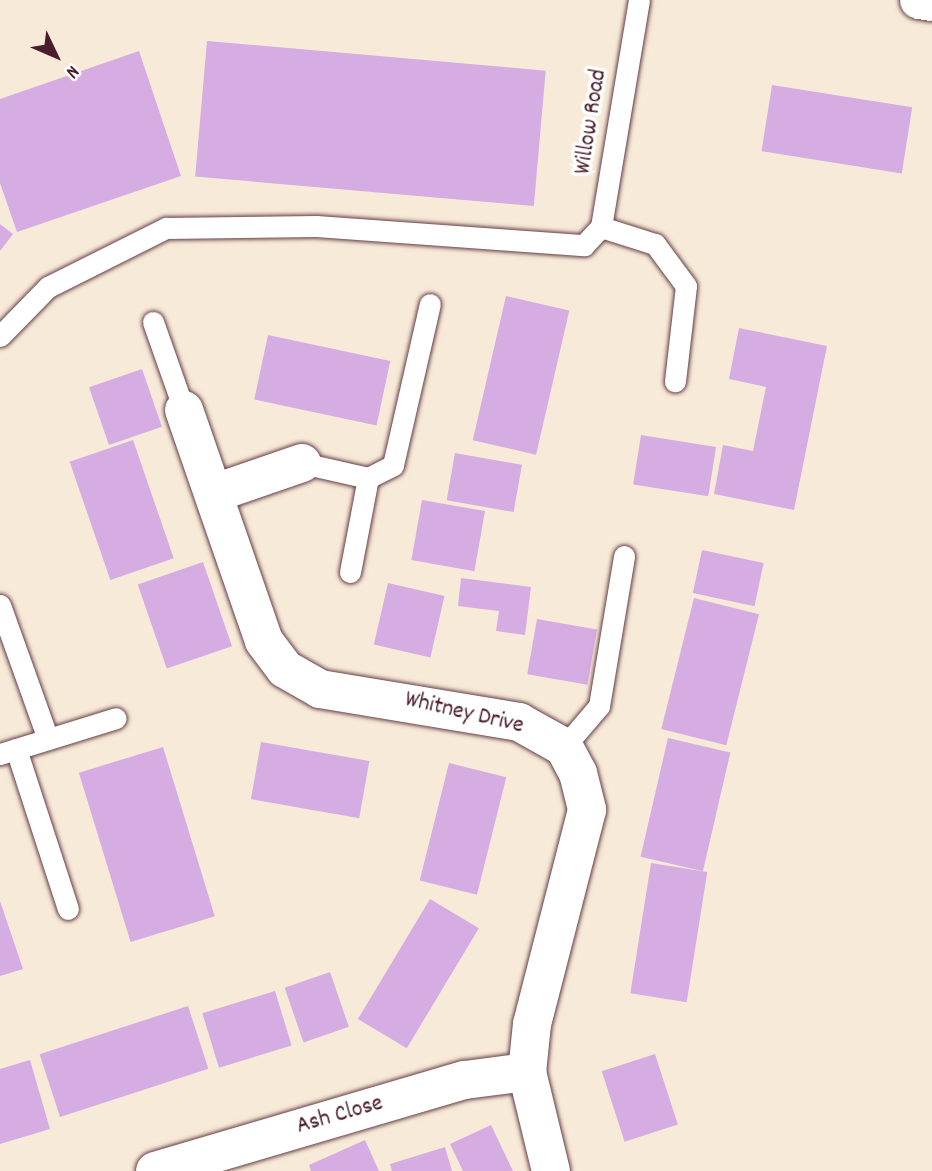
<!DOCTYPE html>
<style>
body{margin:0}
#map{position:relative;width:932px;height:1171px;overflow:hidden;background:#f8ead8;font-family:Dekko,sans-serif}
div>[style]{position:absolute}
.building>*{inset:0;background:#d5ade3;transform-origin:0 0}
.roads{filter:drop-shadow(0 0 2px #643d45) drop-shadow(0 0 2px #643d45)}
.lane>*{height:21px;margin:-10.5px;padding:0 10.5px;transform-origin:10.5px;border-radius:10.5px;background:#fff}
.street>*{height:38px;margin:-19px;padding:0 19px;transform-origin:19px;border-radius:19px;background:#fff}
span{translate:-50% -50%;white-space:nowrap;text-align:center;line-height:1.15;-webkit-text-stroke:7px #fff;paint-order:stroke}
.street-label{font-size:24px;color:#4a1f2b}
.north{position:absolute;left:21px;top:21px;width:70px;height:70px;-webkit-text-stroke:5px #fff;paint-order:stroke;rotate:134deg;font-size:19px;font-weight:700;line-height:28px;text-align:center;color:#4a1f2b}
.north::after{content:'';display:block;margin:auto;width:24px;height:32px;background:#4a1f2b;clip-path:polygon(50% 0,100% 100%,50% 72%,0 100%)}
</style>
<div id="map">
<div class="building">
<div style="left:207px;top:41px;width:340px;height:136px;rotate:5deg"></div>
<div style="clip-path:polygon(139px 51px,181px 176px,17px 232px,0 183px,0 99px)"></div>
<div style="left:772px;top:85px;width:142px;height:67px;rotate:9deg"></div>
<div style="clip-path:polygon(0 224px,13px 234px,0 251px)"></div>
<div style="left:506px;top:296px;width:65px;height:148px;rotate:13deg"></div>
<div style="clip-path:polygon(739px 328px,827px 346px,794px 510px,714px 494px,723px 445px,753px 451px,766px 387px,729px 379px)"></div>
<div style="left:268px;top:335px;width:125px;height:66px;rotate:12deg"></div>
<div style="left:142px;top:369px;width:61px;height:56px;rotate:71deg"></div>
<div style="left:641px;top:435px;width:76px;height:50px;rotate:9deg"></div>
<div style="left:133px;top:440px;width:125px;height:67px;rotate:71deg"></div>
<div style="left:455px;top:453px;width:68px;height:48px;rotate:10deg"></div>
<div style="left:422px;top:500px;width:64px;height:61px;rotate:10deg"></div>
<div style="left:702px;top:550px;width:63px;height:44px;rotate:12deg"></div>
<div style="left:203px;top:562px;width:89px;height:69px;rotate:71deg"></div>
<div style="clip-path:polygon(461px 578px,531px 587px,525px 635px,496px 631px,499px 611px,458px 606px)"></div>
<div style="left:388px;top:583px;width:58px;height:63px;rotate:13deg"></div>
<div style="left:694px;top:598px;width:67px;height:135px;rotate:14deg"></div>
<div style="left:537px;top:619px;width:61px;height:56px;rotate:10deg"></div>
<div style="left:668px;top:738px;width:64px;height:122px;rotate:13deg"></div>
<div style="left:261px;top:742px;width:110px;height:58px;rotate:10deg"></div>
<div style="left:163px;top:747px;width:177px;height:88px;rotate:73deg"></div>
<div style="left:449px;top:763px;width:59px;height:121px;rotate:14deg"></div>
<div style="left:651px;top:863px;width:57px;height:132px;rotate:9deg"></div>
<div style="left:430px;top:899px;width:57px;height:140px;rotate:31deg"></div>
<div style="clip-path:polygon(0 901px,23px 969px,0 976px)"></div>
<div style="left:330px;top:972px;width:58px;height:48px;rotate:71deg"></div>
<div style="left:275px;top:991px;width:57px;height:76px;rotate:73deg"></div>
<div style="left:188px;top:1006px;width:66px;height:156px;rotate:72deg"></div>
<div style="left:655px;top:1054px;width:74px;height:56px;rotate:72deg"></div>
<div style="clip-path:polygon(30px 1060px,50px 1129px,0 1144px,0 1069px)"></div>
<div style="clip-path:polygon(491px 1125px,513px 1171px,463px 1171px,450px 1144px)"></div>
<div style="clip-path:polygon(365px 1140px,379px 1171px,311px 1171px,309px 1165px)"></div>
<div style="clip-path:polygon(445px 1147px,452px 1171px,392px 1171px,390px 1164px)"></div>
</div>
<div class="roads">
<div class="lane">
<div style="left:601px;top:227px;width:57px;rotate:17.5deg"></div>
<div style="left:655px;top:244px;width:52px;rotate:53.6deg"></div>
<div style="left:686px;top:286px;width:96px;rotate:96.6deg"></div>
<div style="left:153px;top:322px;width:93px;rotate:70.6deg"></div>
<div style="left:0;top:336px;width:69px;rotate:-45.6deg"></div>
<div style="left:48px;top:287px;width:132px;rotate:-26.6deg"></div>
<div style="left:166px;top:228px;width:150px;rotate:-0.8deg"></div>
<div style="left:316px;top:226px;width:269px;rotate:4.1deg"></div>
<div style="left:584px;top:245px;width:25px;rotate:-47deg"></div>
<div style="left:601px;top:227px;width:230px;rotate:-80.5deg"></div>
<div style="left:302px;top:463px;width:68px;rotate:12.8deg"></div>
<div style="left:368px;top:478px;width:28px;rotate:-27deg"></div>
<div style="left:393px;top:465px;width:165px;rotate:-77.1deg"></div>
<div style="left:350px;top:572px;width:96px;rotate:-79.2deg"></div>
<div style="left:0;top:605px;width:142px;rotate:70.3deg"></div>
<div style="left:564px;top:747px;width:54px;rotate:-49.5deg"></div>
<div style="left:599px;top:706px;width:152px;rotate:-80.5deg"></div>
<div style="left:16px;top:749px;width:168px;rotate:72deg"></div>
<div style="left:0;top:754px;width:121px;rotate:-17.2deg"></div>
</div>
<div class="street">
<div style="left:919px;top:0;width:13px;rotate:9deg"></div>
<div style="left:184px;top:410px;width:244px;rotate:70.9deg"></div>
<div style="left:264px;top:641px;width:35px;rotate:53deg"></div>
<div style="left:285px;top:669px;width:40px;rotate:29.7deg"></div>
<div style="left:320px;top:689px;width:202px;rotate:9.4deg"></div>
<div style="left:519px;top:722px;width:51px;rotate:29.1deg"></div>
<div style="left:564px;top:747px;width:30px;rotate:62deg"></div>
<div style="left:578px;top:773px;width:38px;rotate:76deg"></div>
<div style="left:587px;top:810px;width:221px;rotate:104.4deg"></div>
<div style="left:532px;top:1024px;width:48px;rotate:95.9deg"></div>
<div style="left:527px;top:1072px;width:102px;rotate:76.4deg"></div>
<div style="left:215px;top:493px;width:92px;rotate:-19deg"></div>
<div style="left:155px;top:1171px;width:323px;rotate:-16.4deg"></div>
<div style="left:465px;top:1080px;width:63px;rotate:-7.4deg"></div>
</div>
</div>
<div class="street-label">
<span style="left:592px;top:122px;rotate:-81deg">Willow Road</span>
<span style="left:464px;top:714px;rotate:13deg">Whitney Drive</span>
<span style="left:340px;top:1116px;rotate:-16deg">Ash Close</span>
</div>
<div class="north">N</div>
</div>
